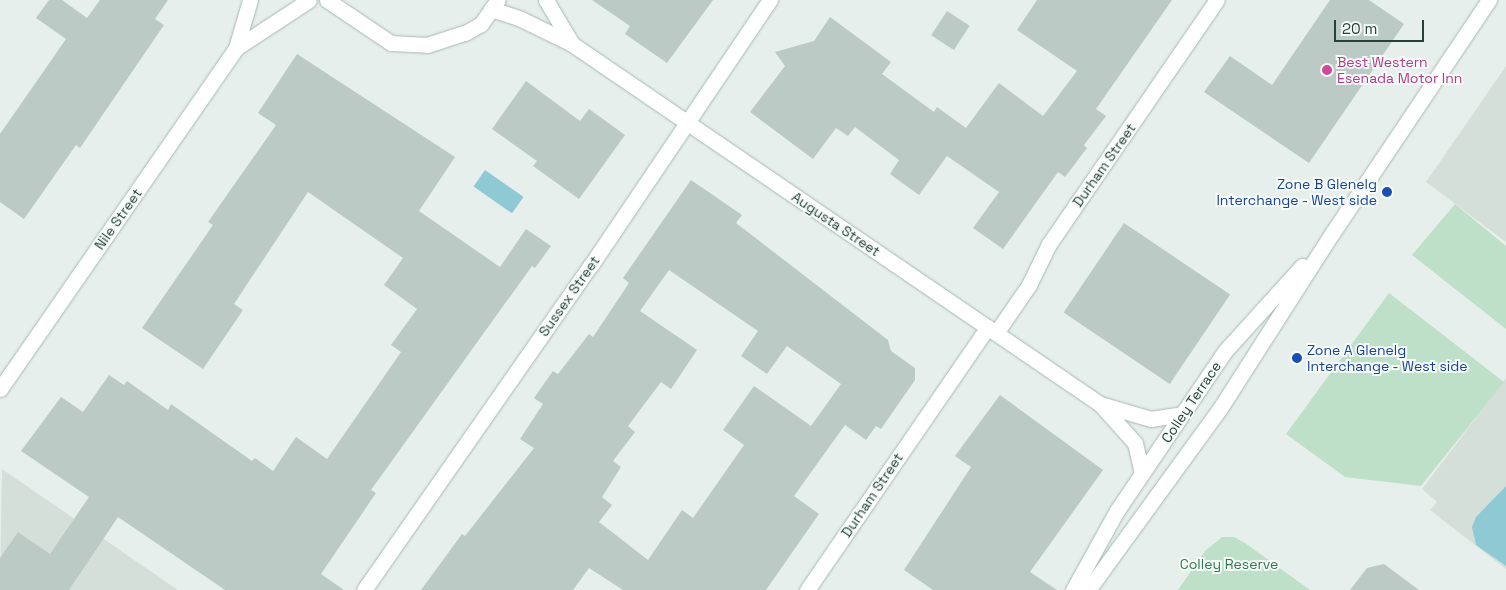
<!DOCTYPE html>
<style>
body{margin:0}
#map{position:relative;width:1506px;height:590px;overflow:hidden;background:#e6efeb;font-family:"Space Grotesk",sans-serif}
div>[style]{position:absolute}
.built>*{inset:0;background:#d4dfda}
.green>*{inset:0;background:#bfe0c8}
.water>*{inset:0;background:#8ec9d4;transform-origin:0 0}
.building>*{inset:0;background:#bbcac4;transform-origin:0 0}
.roads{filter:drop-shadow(0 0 1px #a8b8b2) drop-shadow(0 0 1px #a8b8b2)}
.street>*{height:15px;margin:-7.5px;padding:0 7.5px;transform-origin:7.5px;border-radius:7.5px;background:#fff}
.secondary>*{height:15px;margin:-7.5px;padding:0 7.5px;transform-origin:7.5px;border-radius:7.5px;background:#fff}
.dots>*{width:14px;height:14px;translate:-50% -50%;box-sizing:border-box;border:2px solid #f7fbf9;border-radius:50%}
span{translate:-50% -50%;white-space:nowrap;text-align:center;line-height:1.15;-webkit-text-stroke:4px #f7fbf9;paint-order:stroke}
.hotel-label{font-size:14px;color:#b23c85}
.left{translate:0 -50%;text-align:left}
.street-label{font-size:14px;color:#24423a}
.transit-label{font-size:14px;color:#164399}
.right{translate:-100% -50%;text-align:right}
.park-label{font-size:14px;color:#2d7a4b}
.scale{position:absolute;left:1334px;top:20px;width:90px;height:22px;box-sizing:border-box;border:2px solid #24423a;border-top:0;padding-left:6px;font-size:15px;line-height:18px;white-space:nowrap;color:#24423a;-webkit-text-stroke:4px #f7fbf9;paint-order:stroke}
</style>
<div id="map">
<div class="built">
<div style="clip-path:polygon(1506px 66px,1506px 242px,1426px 182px)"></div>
<div style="clip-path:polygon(1506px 378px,1506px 569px,1430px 510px,1437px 502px,1422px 489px)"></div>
<div style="clip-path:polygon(2px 469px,178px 590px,0 590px)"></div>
</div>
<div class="green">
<div style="clip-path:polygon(1455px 204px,1506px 246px,1506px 329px,1412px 255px)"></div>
<div style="clip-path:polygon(1389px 293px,1504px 382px,1421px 486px,1345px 477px,1286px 434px)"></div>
<div style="clip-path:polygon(1222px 537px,1234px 537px,1245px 543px,1310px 590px,1178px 590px,1205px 551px)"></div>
</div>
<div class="water">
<div style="left:485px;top:170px;width:47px;height:20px;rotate:35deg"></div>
<div style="clip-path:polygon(1506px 486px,1506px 566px,1476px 545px,1472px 527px,1476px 517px)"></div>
</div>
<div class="building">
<div style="clip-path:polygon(49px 0,62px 0,87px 18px,100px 0,168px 0,155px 19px,164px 25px,80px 148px,76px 145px,24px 219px,0 202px,0 134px,66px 39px,36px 18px)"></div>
<div style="clip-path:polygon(592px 0,713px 0,667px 63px,625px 34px,630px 26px)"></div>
<div style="clip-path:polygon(1037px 0,1172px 0,1096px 109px,1106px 116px,1084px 145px,1087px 148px,1065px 177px,1058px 172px,1003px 249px,973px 228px,999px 192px,947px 156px,919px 195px,890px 174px,899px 160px,855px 127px,848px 136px,836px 128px,813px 159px,750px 112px,785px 66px,775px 52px,814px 41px,830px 17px,891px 62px,882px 74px,934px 112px,937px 107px,966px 128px,999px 83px,1043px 116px,1077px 71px,1017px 30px)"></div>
<div style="clip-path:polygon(1330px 0,1369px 0,1404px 24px,1309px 163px,1204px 92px,1230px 56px,1272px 85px)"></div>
<div style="left:947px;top:11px;width:27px;height:29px;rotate:33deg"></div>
<div style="clip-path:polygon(297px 54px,455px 157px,419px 211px,500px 267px,526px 229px,551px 246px,535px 268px,532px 266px,371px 490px,376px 493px,321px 574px,344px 590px,225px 590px,118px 517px,69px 590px,0 590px,0 558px,18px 532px,50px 554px,89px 497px,21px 451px,61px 397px,83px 412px,109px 375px,124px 385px,127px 381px,168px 410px,171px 404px,252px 461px,255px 458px,273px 471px,296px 437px,327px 459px,401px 352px,391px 345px,417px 309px,384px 285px,403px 258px,308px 192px,234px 304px,243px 310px,203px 369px,142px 328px,213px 225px,208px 222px,276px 125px,258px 113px)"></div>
<div style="clip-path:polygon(526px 81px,580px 121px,589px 109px,625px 135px,579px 199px,533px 166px,537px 161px,492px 129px)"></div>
<div style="clip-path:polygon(evenodd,691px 180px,742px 215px,736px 223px,888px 340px,891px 351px,915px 368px,915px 380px,881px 429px,876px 426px,866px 440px,845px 425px,794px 496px,819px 514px,766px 590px,623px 590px,589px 568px,573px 590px,421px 590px,462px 534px,465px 536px,534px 448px,520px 439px,543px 404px,534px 398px,553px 371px,558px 374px,589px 334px,593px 337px,629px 283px,623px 278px,691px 180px,669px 270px,758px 331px,741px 356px,767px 374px,787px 346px,841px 384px,811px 426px,754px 386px,723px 430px,744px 445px,693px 518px,682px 510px,648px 560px,599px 522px,612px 505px,602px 497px,621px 467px,613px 461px,635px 432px,628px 426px,661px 382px,671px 389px,697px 350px,640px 311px,669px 270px)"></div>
<div style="left:1124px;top:223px;width:128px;height:108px;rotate:34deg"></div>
<div style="clip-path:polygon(1000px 395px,1103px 470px,1030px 572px,1057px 590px,933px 590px,904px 570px,971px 467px,955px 456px)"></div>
<div style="clip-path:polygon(1384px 564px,1419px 590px,1350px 590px,1367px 568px)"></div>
</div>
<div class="roads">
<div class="street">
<div style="left:250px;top:0;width:50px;rotate:106.3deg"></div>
<div style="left:236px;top:48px;width:87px;rotate:-33.3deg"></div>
<div style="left:327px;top:0;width:77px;rotate:33.9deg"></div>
<div style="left:391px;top:43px;width:36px;rotate:3deg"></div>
<div style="left:427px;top:45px;width:40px;rotate:-18deg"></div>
<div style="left:465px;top:33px;width:18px;rotate:-29deg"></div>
<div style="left:481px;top:24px;width:29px;rotate:-55deg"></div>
<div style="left:546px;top:0;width:51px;rotate:59.4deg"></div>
<div style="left:491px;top:9px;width:32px;rotate:18deg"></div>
<div style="left:521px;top:19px;width:57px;rotate:26.1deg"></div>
<div style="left:572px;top:44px;width:639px;rotate:34.29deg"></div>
<div style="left:1100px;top:404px;width:52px;rotate:48.1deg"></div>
<div style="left:1135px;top:443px;width:31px;rotate:77deg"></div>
<div style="left:996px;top:333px;width:58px;rotate:-55.5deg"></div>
<div style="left:1029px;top:285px;width:46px;rotate:-64deg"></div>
<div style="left:1049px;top:244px;width:296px;rotate:-55.5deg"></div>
<div style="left:0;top:389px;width:415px;rotate:-55.3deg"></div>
<div style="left:1100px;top:404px;width:53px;rotate:16.4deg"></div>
<div style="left:1151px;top:419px;width:31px;rotate:-9deg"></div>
<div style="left:364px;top:590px;width:396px;rotate:-55.1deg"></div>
<div style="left:591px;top:265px;width:320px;rotate:-56deg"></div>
<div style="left:807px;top:590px;width:319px;rotate:-55.5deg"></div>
</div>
<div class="secondary">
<div style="left:1073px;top:590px;width:89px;rotate:-61.1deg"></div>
<div style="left:1116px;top:512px;width:194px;rotate:-55.9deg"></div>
<div style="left:1225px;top:351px;width:115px;rotate:-47.8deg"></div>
<div style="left:1088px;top:590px;width:223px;rotate:-54deg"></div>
<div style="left:1219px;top:410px;width:211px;rotate:-57.4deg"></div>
<div style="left:1333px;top:232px;width:280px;rotate:-56.1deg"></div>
</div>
</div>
<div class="dots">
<div style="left:1327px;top:70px;background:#d1479c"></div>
<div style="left:1387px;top:192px;background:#1a4fb4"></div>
<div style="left:1297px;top:358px;background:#1a4fb4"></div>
</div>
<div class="hotel-label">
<span class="left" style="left:1337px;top:70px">Best Western<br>Esenada Motor Inn</span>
</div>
<div class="street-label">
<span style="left:1104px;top:165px;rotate:-55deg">Durham Street</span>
<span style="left:118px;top:219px;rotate:-55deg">Nile Street</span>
<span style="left:836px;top:224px;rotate:34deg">Augusta Street</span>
<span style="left:569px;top:296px;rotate:-55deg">Sussex Street</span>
<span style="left:1191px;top:402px;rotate:-56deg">Colley Terrace</span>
<span style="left:872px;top:495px;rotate:-56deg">Durham Street</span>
</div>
<div class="transit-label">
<span class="right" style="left:1377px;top:192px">Zone B Glenelg<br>Interchange - West side</span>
<span class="left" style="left:1307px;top:358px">Zone A Glenelg<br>Interchange - West side</span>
</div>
<div class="park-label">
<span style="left:1229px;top:564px">Colley Reserve</span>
</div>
<div class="scale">20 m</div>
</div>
